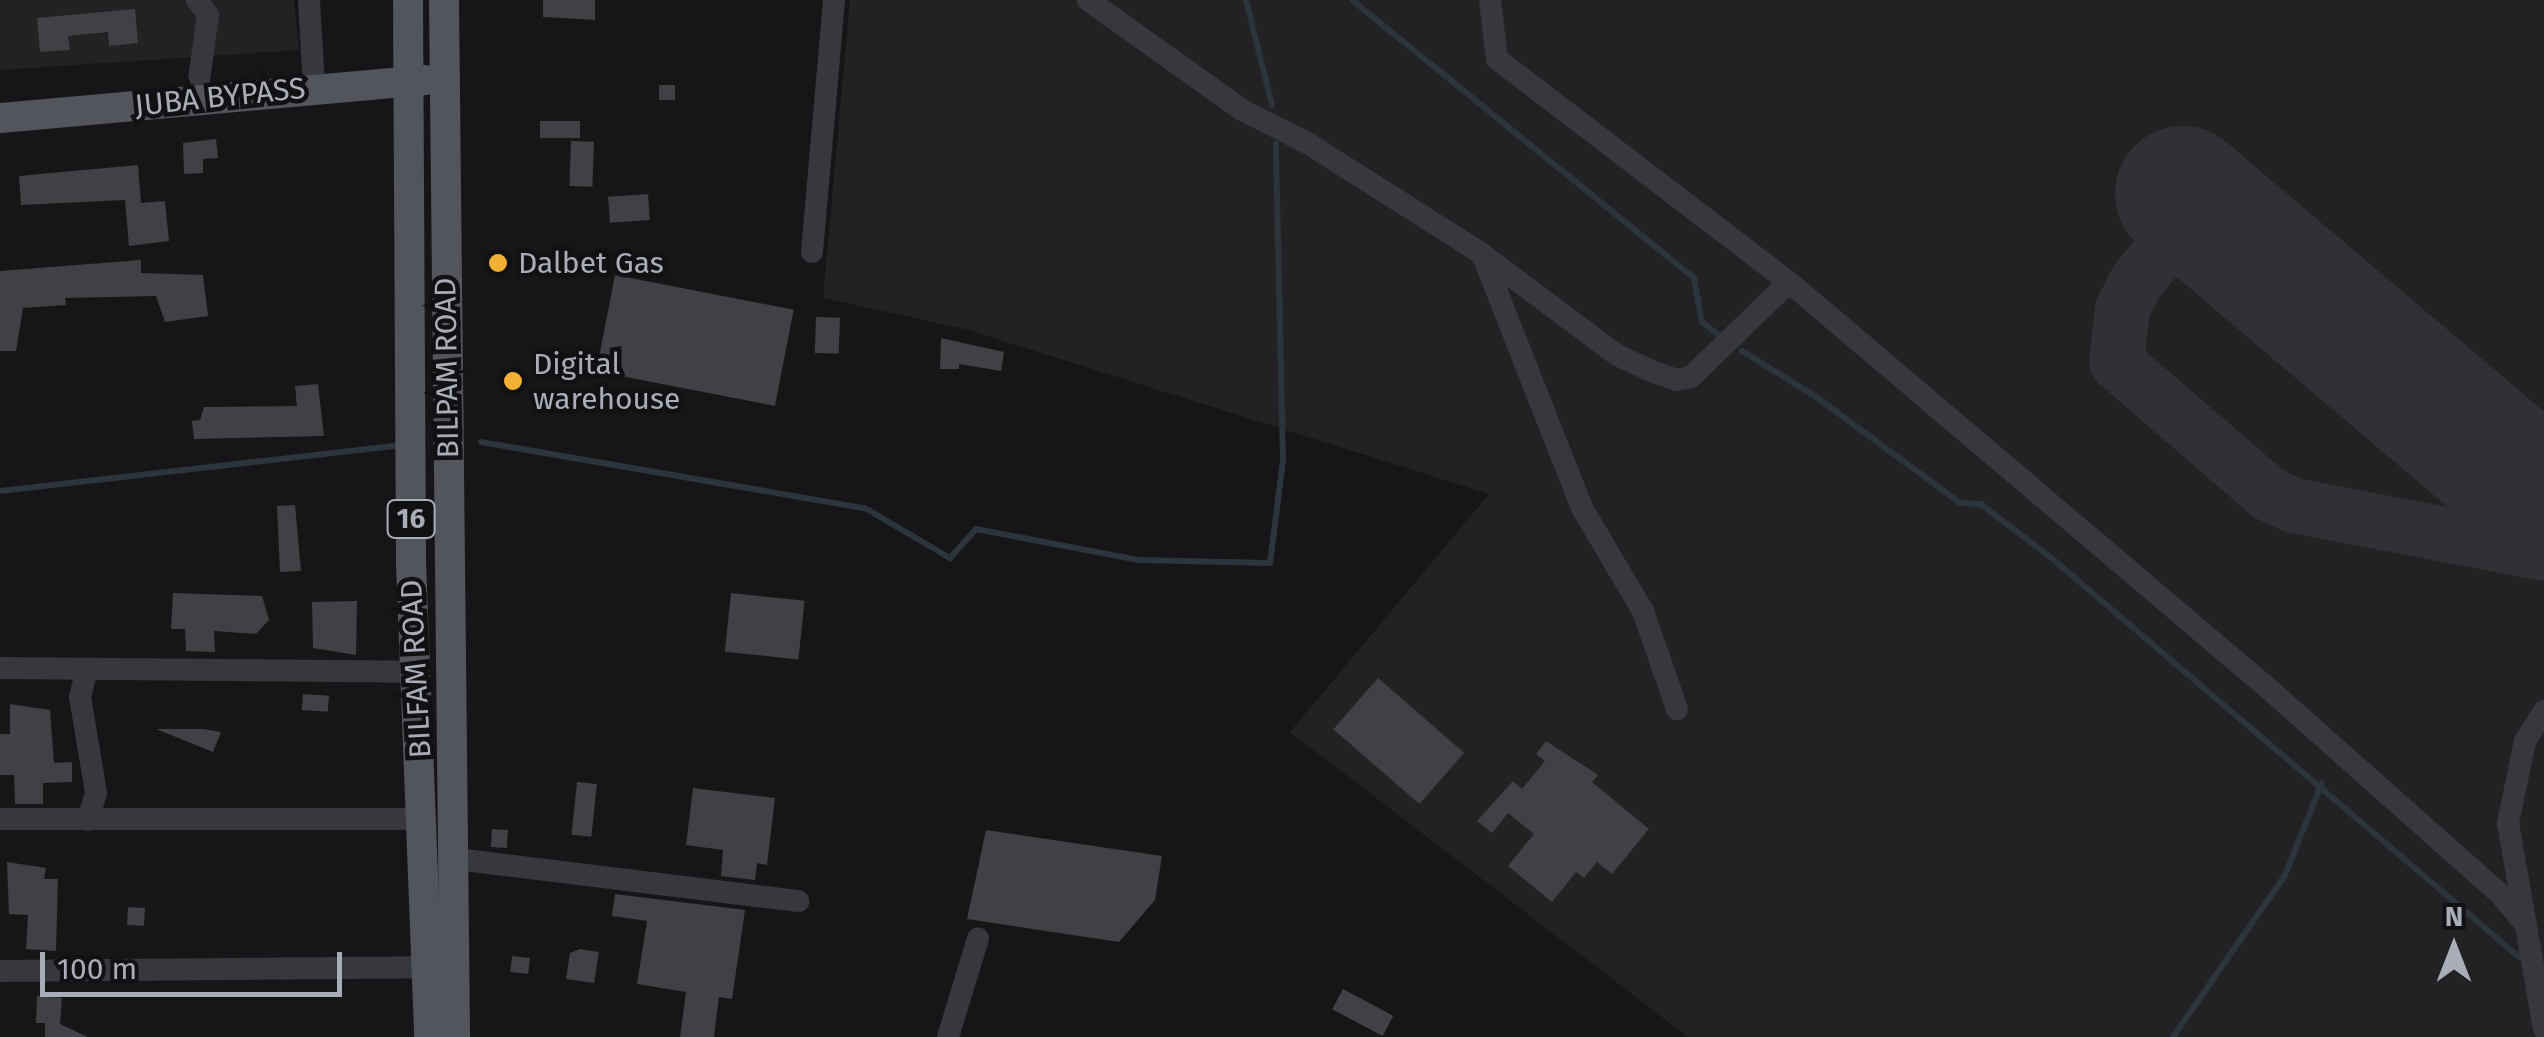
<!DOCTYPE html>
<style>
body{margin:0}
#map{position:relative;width:2544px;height:1037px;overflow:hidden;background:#161618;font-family:"Fira Sans",sans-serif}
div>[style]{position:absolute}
.built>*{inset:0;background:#222225}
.stream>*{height:6px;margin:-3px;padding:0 3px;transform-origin:3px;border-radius:3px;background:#2c353c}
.taxiway>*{height:55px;margin:-27.5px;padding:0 27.5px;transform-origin:27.5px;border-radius:27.5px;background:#303135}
.runway>*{height:135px;margin:-67.5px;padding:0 67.5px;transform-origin:67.5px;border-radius:67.5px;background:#303135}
.building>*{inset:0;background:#404145;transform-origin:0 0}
.minor>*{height:22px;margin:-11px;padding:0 11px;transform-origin:11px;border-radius:11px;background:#37383d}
.major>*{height:30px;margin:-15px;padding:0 15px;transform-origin:15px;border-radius:15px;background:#53555c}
.dots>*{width:28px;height:28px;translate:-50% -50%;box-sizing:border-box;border:5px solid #111113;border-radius:50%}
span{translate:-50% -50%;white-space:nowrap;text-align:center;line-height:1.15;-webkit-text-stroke:9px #111113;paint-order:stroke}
.shield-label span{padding:2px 8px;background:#111113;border:2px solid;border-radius:8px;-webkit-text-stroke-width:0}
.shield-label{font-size:28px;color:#a8adb8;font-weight:700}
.street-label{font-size:30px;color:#a8adb8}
.poi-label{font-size:30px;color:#a8adb8}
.left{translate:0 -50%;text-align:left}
.north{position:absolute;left:2404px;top:897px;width:100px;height:100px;-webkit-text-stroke:8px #111113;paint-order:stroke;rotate:0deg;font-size:28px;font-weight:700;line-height:40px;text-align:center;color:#a8adb8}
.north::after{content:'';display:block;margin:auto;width:35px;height:45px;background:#a8adb8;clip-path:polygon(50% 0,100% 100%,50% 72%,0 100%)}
.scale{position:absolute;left:40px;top:952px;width:302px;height:45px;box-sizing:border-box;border:5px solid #a8adb8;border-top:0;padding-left:12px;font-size:30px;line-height:35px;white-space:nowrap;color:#a8adb8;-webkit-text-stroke:8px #111113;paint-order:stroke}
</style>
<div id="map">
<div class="built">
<div style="clip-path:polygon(0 0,294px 0,299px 50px,0 70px)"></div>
<div style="clip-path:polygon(850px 0,2544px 0,2544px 1037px,1688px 1037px,1290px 732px,1489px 494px,965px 329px,823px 298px)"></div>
</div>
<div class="stream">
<div style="left:1246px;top:0;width:108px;rotate:76.1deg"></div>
<div style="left:1352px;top:0;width:441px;rotate:39.1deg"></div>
<div style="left:1694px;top:278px;width:45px;rotate:79.7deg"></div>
<div style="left:1702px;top:322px;width:24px;rotate:38deg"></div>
<div style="left:1742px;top:351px;width:86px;rotate:31.7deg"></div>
<div style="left:1815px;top:396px;width:180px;rotate:36.4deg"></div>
<div style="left:1960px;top:503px;width:21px;rotate:3deg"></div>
<div style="left:1981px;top:504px;width:93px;rotate:37.6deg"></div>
<div style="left:2055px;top:561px;width:610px;rotate:40.48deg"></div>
<div style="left:481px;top:442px;width:390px;rotate:9.8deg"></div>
<div style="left:865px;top:508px;width:99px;rotate:30.5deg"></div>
<div style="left:950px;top:558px;width:39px;rotate:-48deg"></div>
<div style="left:976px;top:529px;width:166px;rotate:10.8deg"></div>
<div style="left:1139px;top:560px;width:131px;rotate:1.3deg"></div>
<div style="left:1270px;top:563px;width:104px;rotate:-82.8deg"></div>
<div style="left:1283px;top:460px;width:316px;rotate:-91.3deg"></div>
<div style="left:0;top:491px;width:397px;rotate:-6.5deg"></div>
<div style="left:2173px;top:1037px;width:197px;rotate:-55.3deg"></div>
<div style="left:2285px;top:875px;width:99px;rotate:-68.1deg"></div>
</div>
<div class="taxiway">
<div style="left:2364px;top:349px;width:49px;rotate:-109.2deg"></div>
<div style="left:2348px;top:303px;width:51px;rotate:-123.1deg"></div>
<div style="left:2320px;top:260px;width:25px;rotate:-140deg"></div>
<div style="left:2301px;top:244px;width:38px;rotate:-160deg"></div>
<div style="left:2265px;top:231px;width:44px;rotate:-173.5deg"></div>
<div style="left:2221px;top:226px;width:72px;rotate:155.2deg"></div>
<div style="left:2156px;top:256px;width:34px;rotate:128deg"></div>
<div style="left:2135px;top:283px;width:29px;rotate:117deg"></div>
<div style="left:2122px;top:309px;width:53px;rotate:96.5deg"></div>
<div style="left:2116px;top:362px;width:201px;rotate:40.8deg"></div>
<div style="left:2268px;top:493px;width:28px;rotate:26deg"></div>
<div style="left:2293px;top:505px;width:256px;rotate:10.8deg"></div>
</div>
<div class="runway">
<div style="left:2182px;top:193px;width:475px;rotate:40.3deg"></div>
</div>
<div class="building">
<div style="clip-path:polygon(543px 0,595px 0,595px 20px,543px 17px)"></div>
<div style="clip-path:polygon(135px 9px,138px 43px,109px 46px,108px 32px,68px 36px,70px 50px,40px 52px,37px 18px)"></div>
<div style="left:659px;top:85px;width:16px;height:15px"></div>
<div style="left:580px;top:121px;width:17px;height:40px;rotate:90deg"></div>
<div style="clip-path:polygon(216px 139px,218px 158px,203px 159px,203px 173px,184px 174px,183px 143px)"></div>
<div style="left:571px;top:141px;width:23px;height:45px;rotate:2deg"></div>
<div style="clip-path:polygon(138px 165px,141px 203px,165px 201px,169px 241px,129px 246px,125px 200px,21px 205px,19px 176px)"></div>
<div style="left:648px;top:194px;width:26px;height:40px;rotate:86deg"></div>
<div style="clip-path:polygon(141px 260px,141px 273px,203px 275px,208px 316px,165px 322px,156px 296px,65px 298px,66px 305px,23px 308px,16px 351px,0 351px,0 271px)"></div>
<div style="left:615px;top:275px;width:182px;height:98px;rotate:11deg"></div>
<div style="left:816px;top:317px;width:24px;height:36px;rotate:2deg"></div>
<div style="clip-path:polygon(941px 338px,1004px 352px,1001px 371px,959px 364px,959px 369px,940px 369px)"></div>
<div style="clip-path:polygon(318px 384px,324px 436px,194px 439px,192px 421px,200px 420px,204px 407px,297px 406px,295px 386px)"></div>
<div style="clip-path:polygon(295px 505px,301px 571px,280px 572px,277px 506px)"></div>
<div style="clip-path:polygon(173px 593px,262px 596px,269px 620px,256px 634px,214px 631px,215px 652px,186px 651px,185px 629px,171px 629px)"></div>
<div style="left:731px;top:593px;width:74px;height:59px;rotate:6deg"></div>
<div style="clip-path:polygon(357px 601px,356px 655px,313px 648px,312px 602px)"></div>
<div style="left:1378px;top:678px;width:114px;height:68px;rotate:41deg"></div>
<div style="left:303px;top:694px;width:26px;height:16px;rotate:4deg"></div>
<div style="clip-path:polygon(10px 704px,50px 710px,54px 763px,72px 762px,72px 782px,43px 783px,43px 804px,15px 804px,14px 775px,0 775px,0 734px,10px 734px)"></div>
<div style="clip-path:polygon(156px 729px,203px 729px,221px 732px,213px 752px)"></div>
<div style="clip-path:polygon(1546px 741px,1598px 775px,1592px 782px,1649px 829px,1612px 874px,1597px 862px,1584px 878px,1576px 872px,1552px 902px,1508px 866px,1534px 834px,1508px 813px,1492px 833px,1477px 821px,1513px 781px,1522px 789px,1545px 761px,1536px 754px)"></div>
<div style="left:577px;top:782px;width:20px;height:53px;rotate:6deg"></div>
<div style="clip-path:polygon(693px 788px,775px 798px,767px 865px,757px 863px,755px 880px,721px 876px,723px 850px,686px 845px)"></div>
<div style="left:492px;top:829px;width:16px;height:18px;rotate:4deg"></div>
<div style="clip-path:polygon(986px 830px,1162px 856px,1155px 900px,1119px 942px,967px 919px)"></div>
<div style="clip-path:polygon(7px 862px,46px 868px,44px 879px,58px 879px,56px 951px,26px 949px,28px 915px,9px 914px)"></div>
<div style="clip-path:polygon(615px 894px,745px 910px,732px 999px,719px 997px,714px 1037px,680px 1037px,686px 992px,637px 984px,647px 921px,612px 916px)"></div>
<div style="left:128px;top:907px;width:17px;height:18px;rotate:3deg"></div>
<div style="clip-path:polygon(580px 949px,599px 952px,594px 983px,566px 979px,570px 953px)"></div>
<div style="left:512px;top:956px;width:18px;height:16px;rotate:6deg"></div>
<div style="left:1343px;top:989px;width:57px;height:23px;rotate:28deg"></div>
<div style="clip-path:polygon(37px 996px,62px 998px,60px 1024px,88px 1037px,45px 1037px,45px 1023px,36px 1023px)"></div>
</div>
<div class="minor">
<div style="left:309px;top:0;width:87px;rotate:86.7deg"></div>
<div style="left:1088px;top:0;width:189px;rotate:35.5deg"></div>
<div style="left:1242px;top:110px;width:75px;rotate:26.9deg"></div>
<div style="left:1309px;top:144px;width:205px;rotate:32.4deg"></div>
<div style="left:1482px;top:254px;width:169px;rotate:36.8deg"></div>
<div style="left:1617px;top:355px;width:35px;rotate:25deg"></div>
<div style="left:1649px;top:370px;width:29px;rotate:20deg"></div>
<div style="left:1676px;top:380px;width:15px;rotate:-11deg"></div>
<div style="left:1691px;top:377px;width:136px;rotate:-44.1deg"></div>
<div style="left:1490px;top:0;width:59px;rotate:83.2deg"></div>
<div style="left:1497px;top:59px;width:367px;rotate:37.4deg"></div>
<div style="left:1789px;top:282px;width:629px;rotate:40.3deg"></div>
<div style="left:2269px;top:689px;width:307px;rotate:41.6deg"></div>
<div style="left:2499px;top:893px;width:42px;rotate:49.8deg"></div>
<div style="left:196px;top:101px;width:87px;rotate:-82.1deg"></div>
<div style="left:208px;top:15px;width:19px;rotate:-126deg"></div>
<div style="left:812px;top:252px;width:253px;rotate:-85deg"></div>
<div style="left:1482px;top:254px;width:273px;rotate:68.5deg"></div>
<div style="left:1582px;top:508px;width:120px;rotate:59.4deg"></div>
<div style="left:1643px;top:611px;width:104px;rotate:70.9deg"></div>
<div style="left:0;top:668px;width:417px;rotate:0.5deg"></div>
<div style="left:87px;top:669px;width:29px;rotate:104deg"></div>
<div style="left:80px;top:697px;width:97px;rotate:80.5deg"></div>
<div style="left:96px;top:793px;width:28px;rotate:107deg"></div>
<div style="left:2544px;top:711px;width:36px;rotate:122deg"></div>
<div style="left:2525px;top:741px;width:84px;rotate:101.7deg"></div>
<div style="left:2508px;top:823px;width:209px;rotate:80.1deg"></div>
<div style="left:0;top:819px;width:423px"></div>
<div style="left:456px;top:859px;width:345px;rotate:7deg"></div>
<div style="left:0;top:971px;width:428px;rotate:-0.5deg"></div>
<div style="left:948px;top:1037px;width:103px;rotate:-73.1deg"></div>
</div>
<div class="major">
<div style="left:408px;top:0;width:563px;rotate:89.69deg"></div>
<div style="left:411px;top:563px;width:474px;rotate:87.8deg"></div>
<div style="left:444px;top:0;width:1037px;rotate:89.39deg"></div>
<div style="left:0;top:118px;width:427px;rotate:-5.1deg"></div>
</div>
<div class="dots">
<div style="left:498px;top:263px;background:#f2b134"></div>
<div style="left:513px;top:381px;background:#f2b134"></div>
</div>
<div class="shield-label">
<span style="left:411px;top:519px">16</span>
</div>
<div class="street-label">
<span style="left:220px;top:97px;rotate:-6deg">JUBA BYPASS</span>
<span style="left:447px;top:368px;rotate:-91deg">BILPAM ROAD</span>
<span style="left:416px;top:669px;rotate:-93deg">BILFAM ROAD</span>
</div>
<div class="poi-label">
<span class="left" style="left:518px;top:263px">Dalbet Gas</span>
<span class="left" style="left:533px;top:381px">Digital<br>warehouse</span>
</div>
<div class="north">N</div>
<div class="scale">100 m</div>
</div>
